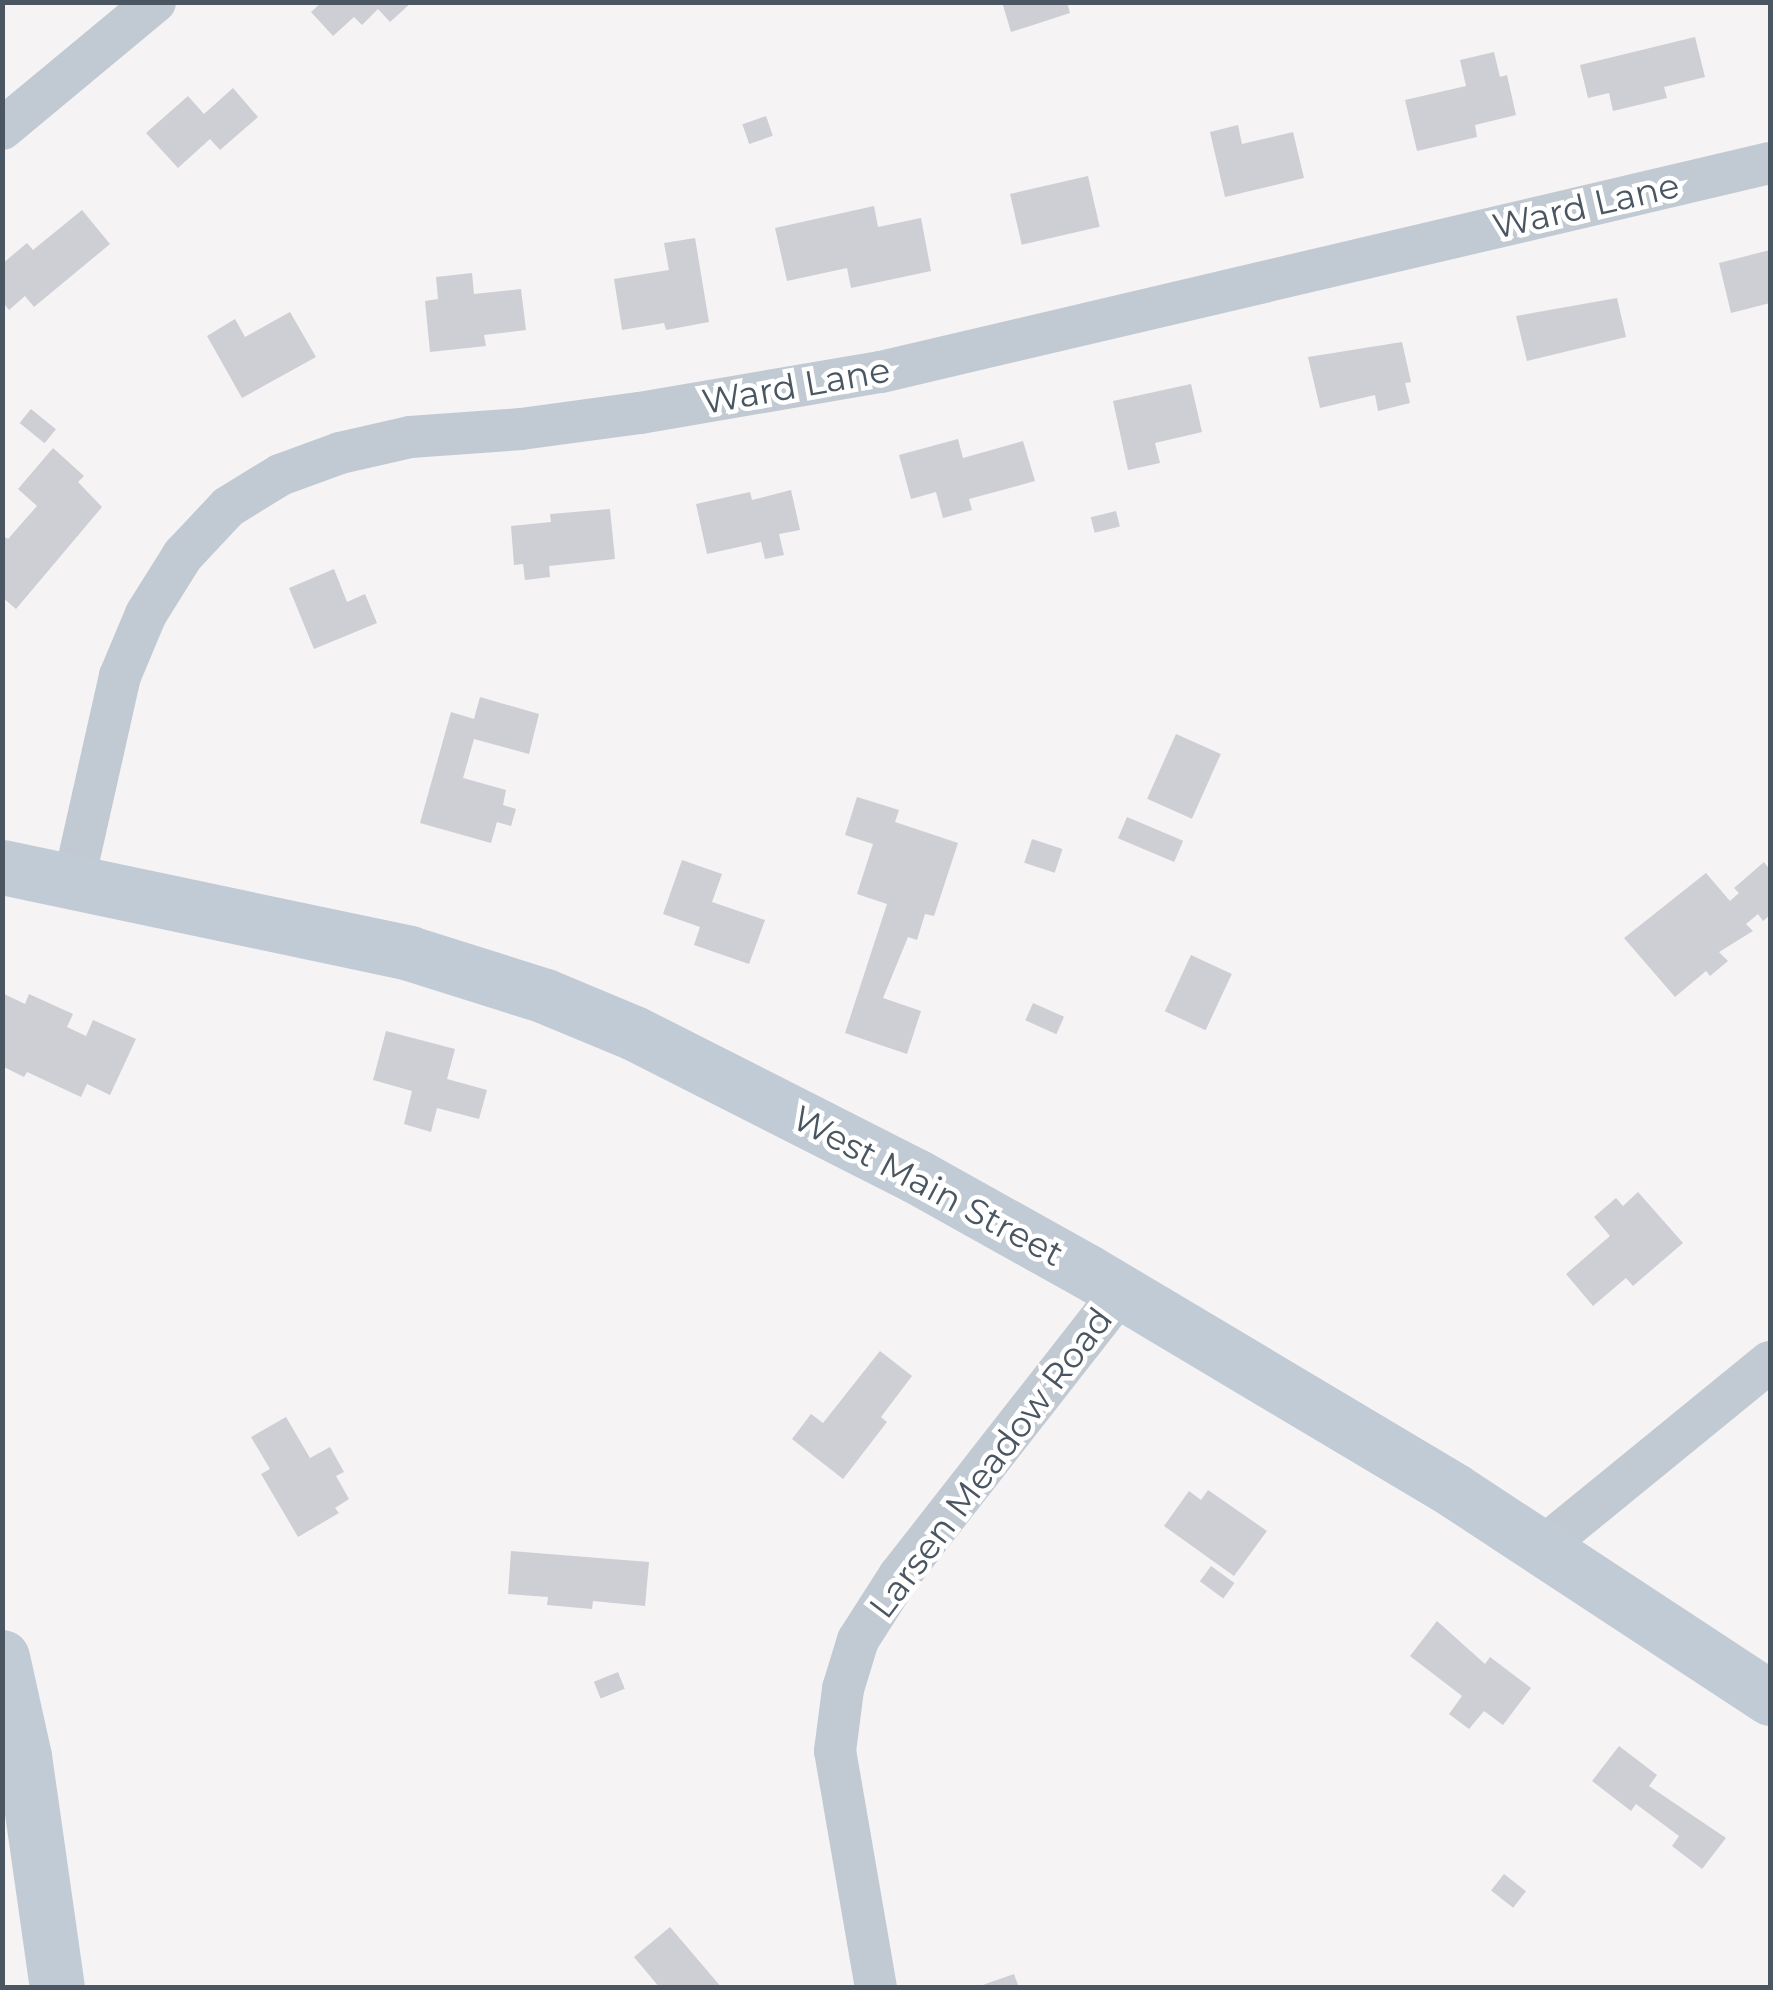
<!DOCTYPE html>
<style>
body{margin:0}
#map{position:relative;width:1773px;height:1990px;overflow:hidden;background:#f5f3f3;font-family:Montserrat,sans-serif}
div>[style]{position:absolute}
.building>*{inset:0;background:#cdcfd5;transform-origin:0 0}
.street>*{height:42px;margin:-21px;padding:0 21px;transform-origin:21px;border-radius:21px;background:#c1cad2}
.secondary>*{height:55px;margin:-27.5px;padding:0 27.5px;transform-origin:27.5px;border-radius:27.5px;background:#c1cbd6}
span{translate:-50% -50%;white-space:nowrap;text-align:center;line-height:1.15;-webkit-text-stroke:9px #fff;paint-order:stroke}
.street-label{font-size:35px;color:#4a5661}
.frame{position:absolute;inset:0;border:5px solid #4a5661;pointer-events:none}
</style>
<div id="map">
<div class="building">
<div style="clip-path:polygon(322px 2px,412px 2px,390px 22px,378px 9px,362px 25px,354px 17px,333px 36px,311px 12px)"></div>
<div style="clip-path:polygon(1002px 2px,1067px 2px,1070px 13px,1011px 32px)"></div>
<div style="clip-path:polygon(1695px 37px,1705px 77px,1664px 87px,1667px 98px,1613px 111px,1609px 93px,1588px 98px,1580px 65px)"></div>
<div style="clip-path:polygon(1494px 52px,1500px 77px,1507px 75px,1516px 115px,1475px 125px,1477px 137px,1417px 151px,1405px 100px,1466px 86px,1460px 60px)"></div>
<div style="clip-path:polygon(233px 88px,258px 117px,220px 150px,210px 139px,178px 168px,146px 133px,188px 96px,204px 114px)"></div>
<div style="left:766px;top:116px;width:21px;height:25px;rotate:71deg"></div>
<div style="clip-path:polygon(1238px 125px,1242px 144px,1293px 132px,1304px 178px,1225px 197px,1210px 132px)"></div>
<div style="left:1088px;top:176px;width:52px;height:80px;rotate:77deg"></div>
<div style="clip-path:polygon(874px 206px,878px 227px,921px 218px,931px 271px,851px 288px,847px 268px,787px 281px,775px 228px)"></div>
<div style="clip-path:polygon(82px 210px,110px 244px,34px 307px,25px 296px,9px 310px,2px 301px,2px 264px,27px 243px,33px 250px)"></div>
<div style="clip-path:polygon(695px 238px,709px 322px,666px 330px,664px 323px,622px 330px,614px 279px,669px 270px,664px 243px)"></div>
<div style="clip-path:polygon(1770px 250px,1770px 303px,1731px 313px,1719px 263px)"></div>
<div style="clip-path:polygon(472px 273px,474px 294px,521px 289px,526px 330px,484px 335px,486px 346px,430px 352px,425px 301px,438px 299px,436px 277px)"></div>
<div style="clip-path:polygon(1617px 298px,1626px 337px,1527px 361px,1516px 316px)"></div>
<div style="clip-path:polygon(290px 312px,316px 357px,242px 398px,207px 336px,235px 319px,245px 337px)"></div>
<div style="clip-path:polygon(1402px 342px,1411px 382px,1405px 383px,1410px 403px,1378px 411px,1375px 395px,1320px 408px,1308px 357px)"></div>
<div style="clip-path:polygon(1191px 384px,1202px 432px,1155px 443px,1160px 463px,1128px 470px,1113px 401px)"></div>
<div style="left:31px;top:409px;width:32px;height:18px;rotate:39deg"></div>
<div style="clip-path:polygon(958px 439px,963px 458px,1023px 441px,1035px 481px,969px 499px,972px 510px,943px 518px,936px 492px,911px 499px,899px 455px)"></div>
<div style="clip-path:polygon(53px 448px,84px 476px,78px 482px,102px 507px,16px 609px,2px 597px,2px 535px,8px 539px,37px 506px,18px 489px)"></div>
<div style="clip-path:polygon(791px 490px,800px 530px,779px 534px,784px 555px,765px 559px,761px 542px,707px 554px,696px 504px,750px 492px,752px 500px)"></div>
<div style="clip-path:polygon(610px 509px,615px 559px,549px 566px,550px 577px,525px 580px,523px 564px,514px 565px,511px 526px,551px 522px,550px 514px)"></div>
<div style="left:1116px;top:511px;width:16px;height:26px;rotate:76deg"></div>
<div style="clip-path:polygon(334px 569px,347px 602px,365px 594px,377px 623px,314px 649px,289px 588px)"></div>
<div style="clip-path:polygon(480px 697px,539px 714px,529px 754px,474px 739px,463px 778px,506px 790px,503px 805px,516px 809px,511px 826px,497px 822px,491px 843px,420px 823px,451px 712px,474px 719px)"></div>
<div style="left:1176px;top:734px;width:49px;height:71px;rotate:24deg"></div>
<div style="clip-path:polygon(857px 797px,899px 810px,895px 822px,958px 843px,934px 916px,925px 914px,917px 940px,908px 937px,883px 998px,921px 1011px,907px 1054px,845px 1033px,887px 904px,857px 894px,873px 844px,845px 835px)"></div>
<div style="left:1127px;top:817px;width:61px;height:23px;rotate:23deg"></div>
<div style="left:1032px;top:839px;width:32px;height:25px;rotate:18deg"></div>
<div style="clip-path:polygon(682px 860px,722px 874px,712px 902px,765px 920px,749px 964px,694px 945px,700px 927px,663px 914px)"></div>
<div style="clip-path:polygon(1764px 862px,1770px 870px,1770px 915px,1763px 921px,1758px 914px,1746px 924px,1753px 931px,1719px 952px,1728px 961px,1710px 976px,1706px 971px,1675px 997px,1624px 938px,1706px 873px,1730px 901px,1739px 893px,1734px 888px)"></div>
<div style="left:1191px;top:955px;width:45px;height:62px;rotate:25deg"></div>
<div style="clip-path:polygon(2px 993px,25px 1004px,29px 994px,73px 1014px,67px 1027px,86px 1036px,93px 1020px,136px 1039px,110px 1095px,87px 1084px,81px 1097px,27px 1072px,24px 1077px,2px 1066px)"></div>
<div style="left:1033px;top:1003px;width:34px;height:19px;rotate:24deg"></div>
<div style="clip-path:polygon(386px 1031px,455px 1049px,447px 1079px,487px 1090px,479px 1119px,437px 1108px,431px 1132px,404px 1124px,412px 1091px,373px 1080px)"></div>
<div style="clip-path:polygon(1638px 1192px,1683px 1243px,1633px 1286px,1626px 1278px,1593px 1306px,1566px 1274px,1610px 1236px,1594px 1217px,1616px 1198px,1623px 1206px)"></div>
<div style="clip-path:polygon(880px 1351px,912px 1376px,881px 1417px,887px 1422px,843px 1479px,792px 1439px,811px 1414px,823px 1423px)"></div>
<div style="clip-path:polygon(286px 1417px,310px 1458px,330px 1447px,344px 1472px,336px 1476px,349px 1499px,335px 1508px,339px 1513px,298px 1537px,261px 1474px,270px 1469px,251px 1437px)"></div>
<div style="clip-path:polygon(1208px 1490px,1267px 1531px,1234px 1576px,1164px 1526px,1189px 1491px,1201px 1500px)"></div>
<div style="clip-path:polygon(511px 1551px,649px 1562px,645px 1606px,593px 1601px,592px 1609px,547px 1605px,548px 1597px,508px 1594px)"></div>
<div style="left:1211px;top:1566px;width:29px;height:19px;rotate:36deg"></div>
<div style="clip-path:polygon(1437px 1621px,1485px 1664px,1490px 1657px,1531px 1688px,1503px 1725px,1484px 1711px,1469px 1729px,1449px 1714px,1462px 1696px,1410px 1656px)"></div>
<div style="left:618px;top:1672px;width:18px;height:26px;rotate:68deg"></div>
<div style="clip-path:polygon(1619px 1746px,1657px 1775px,1649px 1786px,1726px 1838px,1702px 1869px,1672px 1846px,1679px 1836px,1636px 1804px,1631px 1811px,1592px 1781px)"></div>
<div style="left:1504px;top:1874px;width:28px;height:21px;rotate:38deg"></div>
<div style="clip-path:polygon(670px 1927px,722px 1988px,660px 1988px,634px 1957px)"></div>
<div style="clip-path:polygon(1014px 1974px,1019px 1988px,978px 1988px,977px 1987px)"></div>
</div>
<div class="street">
<div style="left:2px;top:129px;width:199px;rotate:-39.7deg"></div>
<div style="left:74px;top:880px;width:209px;rotate:-77.3deg"></div>
<div style="left:120px;top:676px;width:67px;rotate:-67.2deg"></div>
<div style="left:146px;top:614px;width:70px;rotate:-57.9deg"></div>
<div style="left:183px;top:555px;width:66px;rotate:-46.8deg"></div>
<div style="left:228px;top:507px;width:61px;rotate:-31.6deg"></div>
<div style="left:280px;top:475px;width:64px;rotate:-20.1deg"></div>
<div style="left:340px;top:453px;width:72px;rotate:-12.9deg"></div>
<div style="left:410px;top:437px;width:111px;rotate:-4.1deg"></div>
<div style="left:521px;top:429px;width:120px;rotate:-7.7deg"></div>
<div style="left:640px;top:413px;width:244px;rotate:-9.7deg"></div>
<div style="left:881px;top:372px;width:913px;rotate:-13.23deg"></div>
<div style="left:1544px;top:1546px;width:291px;rotate:-39.2deg"></div>
<div style="left:876px;top:1988px;width:241px;rotate:-99.8deg"></div>
<div style="left:835px;top:1751px;width:63px;rotate:-82.6deg"></div>
<div style="left:843px;top:1689px;width:51px;rotate:-73deg"></div>
<div style="left:858px;top:1640px;width:76px;rotate:-57.4deg"></div>
<div style="left:899px;top:1576px;width:360px;rotate:-52deg"></div>
</div>
<div class="secondary">
<div style="left:2px;top:867px;width:416px;rotate:11.9deg"></div>
<div style="left:409px;top:953px;width:143px;rotate:17.5deg"></div>
<div style="left:545px;top:996px;width:96px;rotate:22.6deg"></div>
<div style="left:634px;top:1033px;width:316px;rotate:26.9deg"></div>
<div style="left:916px;top:1176px;width:197px;rotate:29.2deg"></div>
<div style="left:1088px;top:1272px;width:427px;rotate:30.8deg"></div>
<div style="left:1455px;top:1491px;width:377px;rotate:33.3deg"></div>
<div style="left:2px;top:1657px;width:101px;rotate:77.5deg"></div>
<div style="left:24px;top:1756px;width:234px;rotate:81.9deg"></div>
</div>
<div class="street-label">
<span style="left:1586px;top:206px;rotate:-13deg">Ward Lane</span>
<span style="left:796px;top:386px;rotate:-10deg">Ward Lane</span>
<span style="left:928px;top:1186px;rotate:28deg">West Main Street</span>
<span style="left:991px;top:1463px;rotate:-53deg">Larsen Meadow Road</span>
</div>
<div class="frame"></div>
</div>
